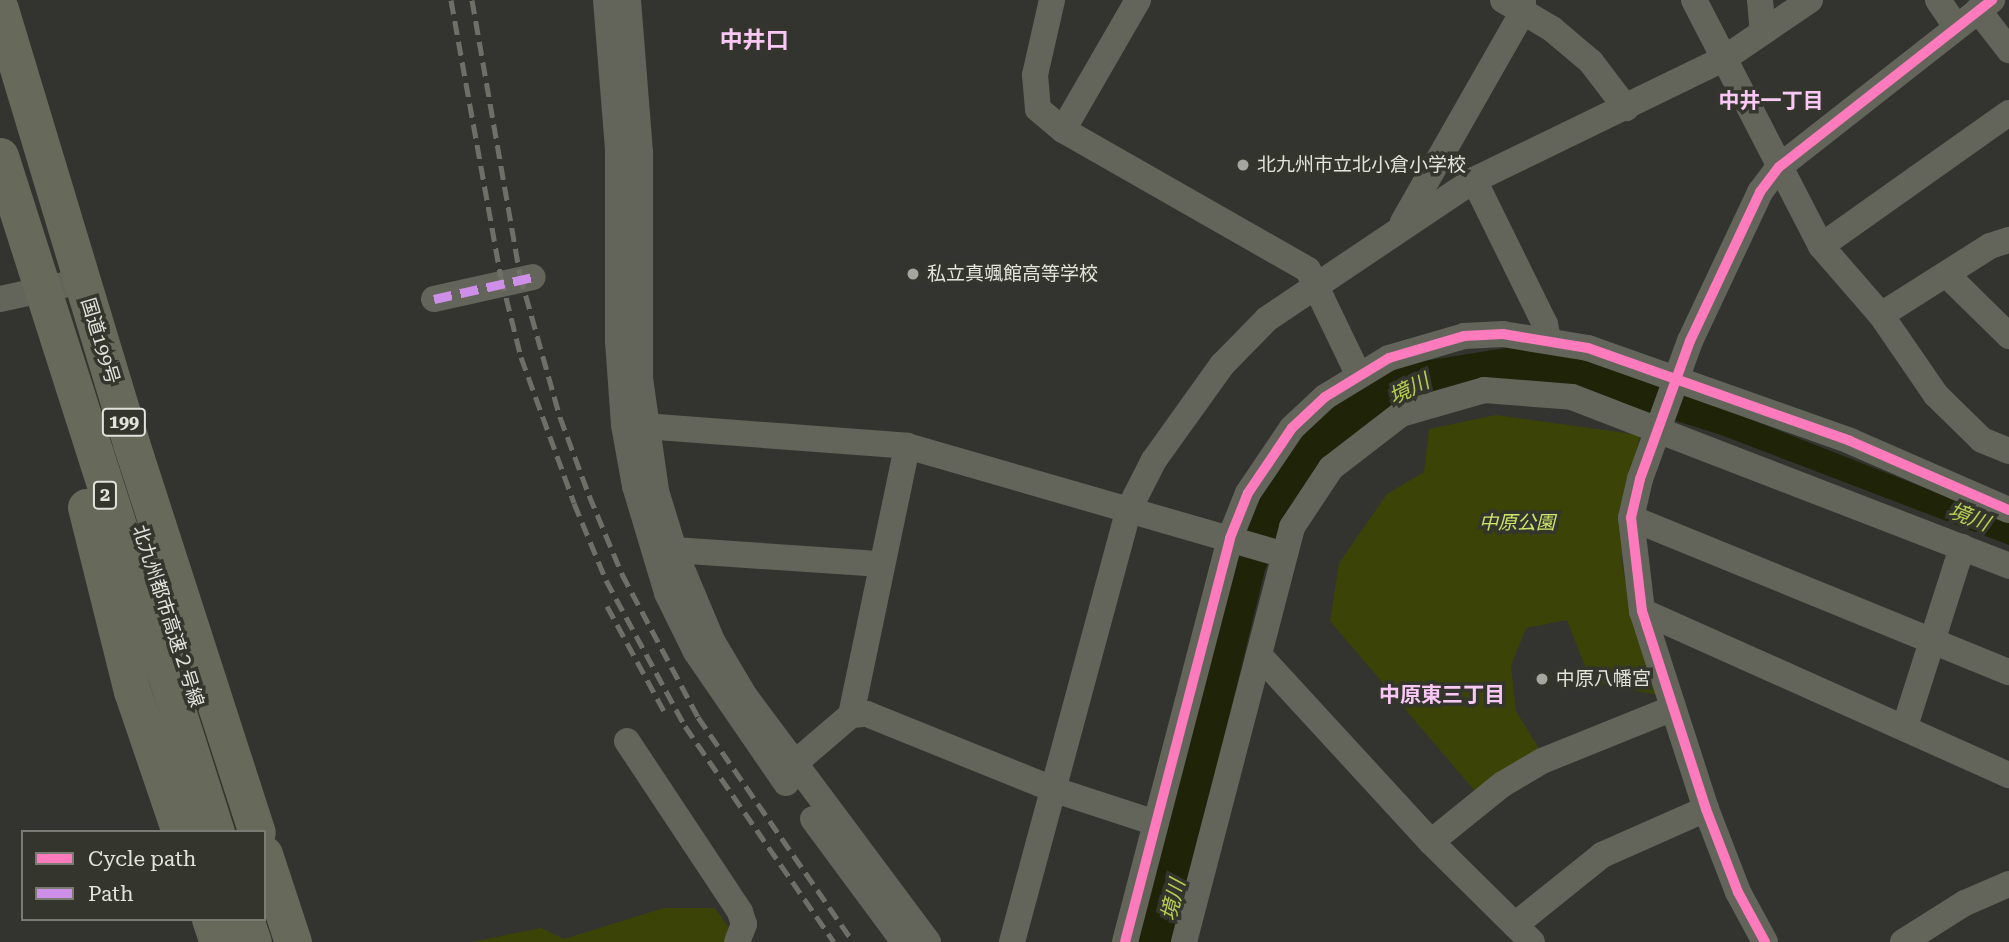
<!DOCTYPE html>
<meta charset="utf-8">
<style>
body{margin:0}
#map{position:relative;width:2009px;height:942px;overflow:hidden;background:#33342f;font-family:"Roboto Serif","Noto Sans JP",serif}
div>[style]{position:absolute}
.green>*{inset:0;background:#3b4406}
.water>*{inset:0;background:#1f2408}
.minor>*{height:26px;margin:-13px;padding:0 13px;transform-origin:13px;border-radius:13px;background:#63655a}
.highway>*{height:37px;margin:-18.5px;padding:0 18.5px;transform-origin:18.5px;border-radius:18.5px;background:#676a5a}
.rail>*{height:5px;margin-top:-2.5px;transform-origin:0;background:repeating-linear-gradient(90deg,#6e7067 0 14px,transparent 0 21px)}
.quiet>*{height:9px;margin-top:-4.5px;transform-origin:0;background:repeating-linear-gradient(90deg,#ce8fe9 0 18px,transparent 0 27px)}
.cycleway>*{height:10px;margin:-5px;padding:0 5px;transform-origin:5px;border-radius:5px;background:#fd7abc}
.dots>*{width:19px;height:19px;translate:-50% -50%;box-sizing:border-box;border:4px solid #34362d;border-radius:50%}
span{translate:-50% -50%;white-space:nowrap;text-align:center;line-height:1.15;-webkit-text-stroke:7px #34362d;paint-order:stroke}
.shield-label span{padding:2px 5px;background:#34362d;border:2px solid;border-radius:5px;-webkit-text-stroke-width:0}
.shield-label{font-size:18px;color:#e2e3dd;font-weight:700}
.poi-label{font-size:19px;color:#e2e3dd}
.left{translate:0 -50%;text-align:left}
.street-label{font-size:19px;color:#e2e3dd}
.park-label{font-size:19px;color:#cee668;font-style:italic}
.neighbourhood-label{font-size:21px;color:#f9c8f5;font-weight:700}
.water-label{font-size:21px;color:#b7ce4f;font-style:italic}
.quarter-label{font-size:23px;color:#f9c8f5;font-weight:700}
.legend{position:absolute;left:21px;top:830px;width:245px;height:91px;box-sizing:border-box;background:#34362d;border:2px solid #7a7b73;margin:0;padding:9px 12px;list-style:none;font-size:21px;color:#e2e3dd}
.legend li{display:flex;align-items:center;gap:14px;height:35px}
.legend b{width:35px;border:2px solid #7a7b73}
</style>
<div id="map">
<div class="green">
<div style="clip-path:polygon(1496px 415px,1640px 435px,1622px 515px,1622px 562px,1629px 606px,1658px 695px,1591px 682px,1567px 620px,1526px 628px,1511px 666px,1516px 711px,1541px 752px,1474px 790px,1330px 621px,1339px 563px,1387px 494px,1424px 472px,1429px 429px)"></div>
<div style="clip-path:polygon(664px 908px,715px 908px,732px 932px,731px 942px,471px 942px,541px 928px,564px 939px)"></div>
</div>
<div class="water">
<div style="clip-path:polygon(1506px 348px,1542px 350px,1602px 364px,1724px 409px,2009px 521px,2009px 545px,1721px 435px,1575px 389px,1444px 390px,1296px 503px,1265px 570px,1174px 942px,1135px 942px,1223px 611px,1251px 514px,1272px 471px,1322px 411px,1399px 365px)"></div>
</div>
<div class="minor">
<div style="left:606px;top:0;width:150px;rotate:85.4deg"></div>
<div style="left:618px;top:150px;width:191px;rotate:90deg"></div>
<div style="left:618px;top:341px;width:84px;rotate:85.9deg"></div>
<div style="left:624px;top:425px;width:62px;rotate:79.8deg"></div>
<div style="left:635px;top:486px;width:112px;rotate:73.3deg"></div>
<div style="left:667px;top:593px;width:66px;rotate:63.8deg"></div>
<div style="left:696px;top:652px;width:159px;rotate:55.5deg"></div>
<div style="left:628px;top:0;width:154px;rotate:85.5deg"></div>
<div style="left:640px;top:154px;width:224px;rotate:90deg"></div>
<div style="left:640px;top:378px;width:114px;rotate:81.9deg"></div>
<div style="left:656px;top:491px;width:62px;rotate:73deg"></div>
<div style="left:674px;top:550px;width:99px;rotate:67.3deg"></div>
<div style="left:712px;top:641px;width:63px;rotate:59.3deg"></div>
<div style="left:744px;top:695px;width:308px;rotate:53.3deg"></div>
<div style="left:1052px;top:0;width:77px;rotate:102.8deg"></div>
<div style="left:1035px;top:75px;width:34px;rotate:85deg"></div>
<div style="left:1038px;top:109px;width:33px;rotate:40deg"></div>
<div style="left:1063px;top:130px;width:282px;rotate:29.7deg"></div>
<div style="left:1308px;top:270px;width:115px;rotate:64.3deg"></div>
<div style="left:1503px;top:0;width:57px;rotate:30.6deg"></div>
<div style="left:1552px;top:29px;width:51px;rotate:40.2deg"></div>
<div style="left:1591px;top:62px;width:58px;rotate:52.7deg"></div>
<div style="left:1694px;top:0;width:277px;rotate:62.7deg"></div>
<div style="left:1821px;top:246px;width:91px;rotate:49deg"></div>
<div style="left:1881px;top:315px;width:97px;rotate:55.5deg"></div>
<div style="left:1936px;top:395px;width:64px;rotate:44.4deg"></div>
<div style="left:1982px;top:440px;width:29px;rotate:22deg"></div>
<div style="left:1760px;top:0;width:32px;rotate:85deg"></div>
<div style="left:1938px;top:0;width:32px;rotate:56deg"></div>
<div style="left:1978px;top:10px;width:51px;rotate:52.2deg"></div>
<div style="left:1063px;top:130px;width:150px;rotate:-60deg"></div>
<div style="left:1474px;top:180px;width:161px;rotate:63.8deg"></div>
<div style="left:1545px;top:324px;width:16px;rotate:79deg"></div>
<div style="left:1403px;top:222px;width:242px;rotate:-60.3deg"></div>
<div style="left:1523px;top:12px;width:12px;rotate:-90deg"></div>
<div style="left:1821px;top:246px;width:230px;rotate:-35.3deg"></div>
<div style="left:1948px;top:276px;width:86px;rotate:44.5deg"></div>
<div style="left:0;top:299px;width:84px;rotate:-12.4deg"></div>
<div style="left:434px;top:299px;width:101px;rotate:-12.5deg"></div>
<div style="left:1881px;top:315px;width:129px;rotate:-32.3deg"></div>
<div style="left:1990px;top:246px;width:20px;rotate:-18deg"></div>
<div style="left:644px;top:426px;width:264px;rotate:4.3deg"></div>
<div style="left:907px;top:446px;width:390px;rotate:16.1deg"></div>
<div style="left:1631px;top:518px;width:408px;rotate:22.2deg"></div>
<div style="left:674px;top:550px;width:208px;rotate:3.9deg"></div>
<div style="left:1642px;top:611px;width:402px;rotate:24.1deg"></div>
<div style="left:1259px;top:655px;width:254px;rotate:47.4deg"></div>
<div style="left:1431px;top:842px;width:142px;rotate:44.7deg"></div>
<div style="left:851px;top:715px;width:275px;rotate:-78.2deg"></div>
<div style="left:1905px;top:726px;width:188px;rotate:-72.3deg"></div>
<div style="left:627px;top:741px;width:205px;rotate:56.5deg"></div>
<div style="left:740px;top:912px;width:13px;rotate:72deg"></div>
<div style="left:744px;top:924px;width:19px;rotate:111deg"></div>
<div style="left:781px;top:775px;width:92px;rotate:-40.6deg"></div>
<div style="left:851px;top:715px;width:16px;rotate:-4deg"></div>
<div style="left:867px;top:714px;width:203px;rotate:22deg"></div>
<div style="left:1055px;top:790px;width:103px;rotate:18.1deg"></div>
<div style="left:813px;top:819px;width:153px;rotate:53.5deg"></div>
<div style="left:1431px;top:842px;width:92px;rotate:-38.9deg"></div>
<div style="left:1503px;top:784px;width:45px;rotate:-30.5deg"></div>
<div style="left:1542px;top:761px;width:141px;rotate:-22deg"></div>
<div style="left:1515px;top:925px;width:112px;rotate:-38.8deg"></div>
<div style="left:1602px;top:855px;width:114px;rotate:-23.9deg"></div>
<div style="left:1012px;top:942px;width:449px;rotate:-74.9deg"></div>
<div style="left:1129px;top:509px;width:55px;rotate:-63deg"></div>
<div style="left:1154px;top:460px;width:117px;rotate:-54.4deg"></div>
<div style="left:1222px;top:365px;width:64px;rotate:-45.6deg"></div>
<div style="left:1267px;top:319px;width:249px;rotate:-33.9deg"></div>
<div style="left:1474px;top:180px;width:279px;rotate:-25.9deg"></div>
<div style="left:1725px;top:58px;width:103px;rotate:-34.3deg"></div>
<div style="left:1125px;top:942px;width:417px;rotate:-75.4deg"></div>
<div style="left:1230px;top:538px;width:48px;rotate:-68.2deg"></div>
<div style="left:1248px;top:493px;width:78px;rotate:-55.9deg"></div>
<div style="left:1292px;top:428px;width:45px;rotate:-43.2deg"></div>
<div style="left:1325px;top:397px;width:75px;rotate:-31.4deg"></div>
<div style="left:1389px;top:358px;width:78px;rotate:-16.3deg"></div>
<div style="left:1464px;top:336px;width:39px;rotate:-3deg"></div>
<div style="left:1503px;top:334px;width:86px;rotate:9.4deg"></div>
<div style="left:1588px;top:348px;width:278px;rotate:19.5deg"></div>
<div style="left:1850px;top:441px;width:173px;rotate:23.5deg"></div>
<div style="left:1184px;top:942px;width:429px;rotate:-75.4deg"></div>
<div style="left:1292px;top:527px;width:71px;rotate:-56.5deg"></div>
<div style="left:1331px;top:468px;width:88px;rotate:-37.6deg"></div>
<div style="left:1401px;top:414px;width:86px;rotate:-16.1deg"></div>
<div style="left:1484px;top:390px;width:88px;rotate:4.5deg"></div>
<div style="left:1572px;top:397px;width:469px;rotate:21.1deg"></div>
<div style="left:1765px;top:942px;width:57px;rotate:-118.4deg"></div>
<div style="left:1738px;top:892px;width:89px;rotate:-111.1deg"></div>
<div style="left:1706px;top:809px;width:208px;rotate:-107.9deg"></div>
<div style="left:1642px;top:611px;width:94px;rotate:-96.7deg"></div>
<div style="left:1631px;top:518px;width:40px;rotate:-77deg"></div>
<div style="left:1640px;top:479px;width:147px;rotate:-70.1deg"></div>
<div style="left:1690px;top:341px;width:165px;rotate:-64.8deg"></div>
<div style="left:1760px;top:192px;width:31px;rotate:-53deg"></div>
<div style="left:1779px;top:167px;width:271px;rotate:-38.1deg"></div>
<div style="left:1903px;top:942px;width:73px;rotate:-32.2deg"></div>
<div style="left:1965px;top:903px;width:48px;rotate:-23.4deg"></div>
</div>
<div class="highway">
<div style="left:0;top:9px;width:453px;rotate:73.2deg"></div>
<div style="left:131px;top:443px;width:409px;rotate:72.1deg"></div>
<div style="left:0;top:156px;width:710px;rotate:72.28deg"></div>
<div style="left:86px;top:507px;width:190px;rotate:76deg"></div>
<div style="left:132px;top:691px;width:149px;rotate:71.2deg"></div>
<div style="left:264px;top:854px;width:93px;rotate:71.8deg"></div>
<div style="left:210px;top:919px;width:24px;rotate:71deg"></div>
<div style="left:245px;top:919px;width:24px;rotate:71deg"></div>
</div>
<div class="rail">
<div style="left:451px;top:0;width:281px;rotate:79.8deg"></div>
<div style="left:501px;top:277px;width:82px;rotate:76deg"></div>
<div style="left:521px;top:357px;width:155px;rotate:70deg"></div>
<div style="left:574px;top:503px;width:83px;rotate:67.4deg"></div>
<div style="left:606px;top:580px;width:166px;rotate:61.6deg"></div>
<div style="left:685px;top:726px;width:262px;rotate:55.4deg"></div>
<div style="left:472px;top:0;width:279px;rotate:80.1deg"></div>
<div style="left:520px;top:275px;width:148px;rotate:74.3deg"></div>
<div style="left:560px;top:417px;width:83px;rotate:69.6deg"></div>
<div style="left:589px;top:495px;width:86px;rotate:67.3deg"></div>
<div style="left:622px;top:574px;width:162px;rotate:62deg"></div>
<div style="left:698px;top:717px;width:273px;rotate:55.4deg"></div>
<div style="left:607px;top:606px;width:119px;rotate:61.5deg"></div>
</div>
<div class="quiet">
<div style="left:434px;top:299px;width:101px;rotate:-12.5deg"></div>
</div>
<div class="cycleway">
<div style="left:1125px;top:942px;width:417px;rotate:-75.4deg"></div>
<div style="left:1230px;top:538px;width:48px;rotate:-68.2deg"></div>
<div style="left:1248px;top:493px;width:78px;rotate:-55.9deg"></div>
<div style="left:1292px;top:428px;width:45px;rotate:-43.2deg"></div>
<div style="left:1325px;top:397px;width:75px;rotate:-31.4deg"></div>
<div style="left:1389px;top:358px;width:78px;rotate:-16.3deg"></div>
<div style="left:1464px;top:336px;width:39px;rotate:-3deg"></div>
<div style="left:1503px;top:334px;width:86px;rotate:9.4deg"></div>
<div style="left:1588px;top:348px;width:278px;rotate:19.5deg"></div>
<div style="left:1850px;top:441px;width:173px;rotate:23.5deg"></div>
<div style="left:1765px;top:942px;width:57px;rotate:-118.4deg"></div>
<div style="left:1738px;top:892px;width:89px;rotate:-111.1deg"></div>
<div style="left:1706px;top:809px;width:208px;rotate:-107.9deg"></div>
<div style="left:1642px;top:611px;width:94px;rotate:-96.7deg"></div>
<div style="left:1631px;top:518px;width:40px;rotate:-77deg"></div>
<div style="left:1640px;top:479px;width:147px;rotate:-70.1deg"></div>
<div style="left:1690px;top:341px;width:165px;rotate:-64.8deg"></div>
<div style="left:1760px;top:192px;width:31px;rotate:-53deg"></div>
<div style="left:1779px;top:167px;width:271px;rotate:-38.1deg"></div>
</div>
<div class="dots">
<div style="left:1243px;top:165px;background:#a5a6a0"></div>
<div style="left:913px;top:274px;background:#a5a6a0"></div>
<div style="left:1542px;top:679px;background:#a5a6a0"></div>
</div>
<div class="shield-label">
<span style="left:124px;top:422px">199</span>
<span style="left:105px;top:495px">2</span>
</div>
<div class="poi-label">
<span class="left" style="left:1257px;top:165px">北九州市立北小倉小学校</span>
<span class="left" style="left:927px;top:274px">私立真颯館高等学校</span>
<span class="left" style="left:1556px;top:679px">中原八幡宮</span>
</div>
<div class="street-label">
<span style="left:100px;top:341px;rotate:73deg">国道199号</span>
<span style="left:168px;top:616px;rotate:72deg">北九州都市高速２号線</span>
</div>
<div class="park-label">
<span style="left:1517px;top:523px">中原公園</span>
</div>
<div class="neighbourhood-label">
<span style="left:1771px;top:101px">中井一丁目</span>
<span style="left:1442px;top:695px">中原東三丁目</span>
</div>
<div class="water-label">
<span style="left:1409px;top:389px;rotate:-26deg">境川</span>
<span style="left:1969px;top:517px;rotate:21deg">境川</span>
<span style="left:1173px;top:900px;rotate:-76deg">境川</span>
</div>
<div class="quarter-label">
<span style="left:754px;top:41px">中井口</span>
</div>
<ul class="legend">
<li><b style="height:9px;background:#fd7abc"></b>Cycle path</li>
<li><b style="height:9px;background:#ce8fe9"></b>Path</li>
</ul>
</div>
